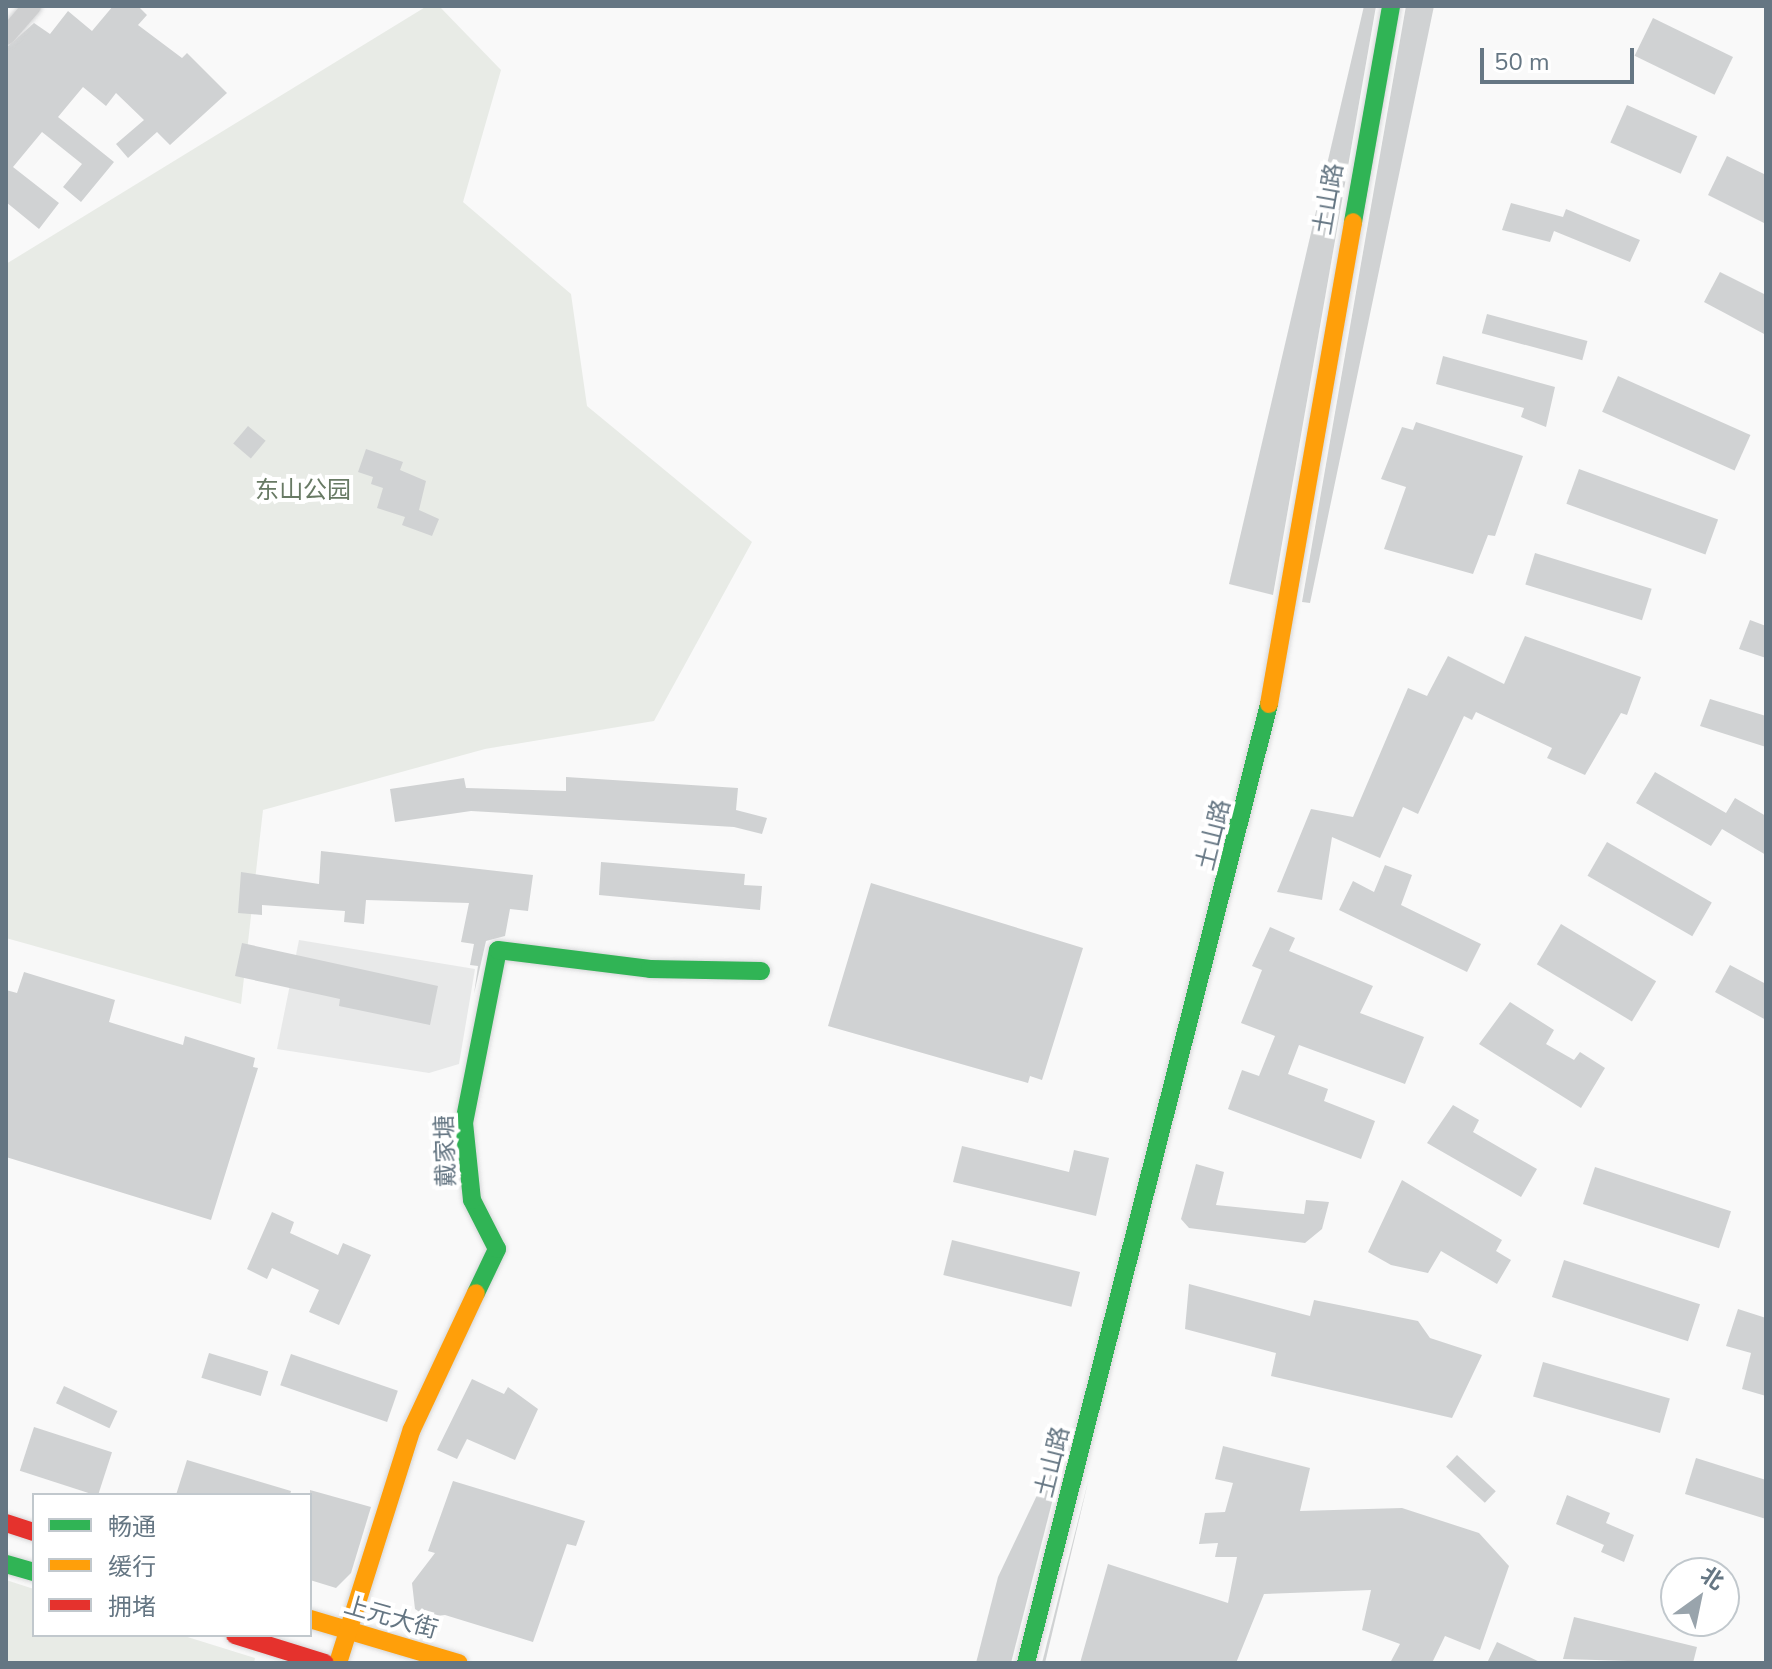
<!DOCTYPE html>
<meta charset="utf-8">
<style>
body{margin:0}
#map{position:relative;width:1772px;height:1669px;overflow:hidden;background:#f9f9f9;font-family:"Nunito Sans","Noto Sans SC",sans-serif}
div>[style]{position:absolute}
.built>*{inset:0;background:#e8e9e9}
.green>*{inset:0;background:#e8ebe6}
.building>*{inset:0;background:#d0d2d3;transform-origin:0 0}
.roads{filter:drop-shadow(0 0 2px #d5d6d7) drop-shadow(0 0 2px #d5d6d7)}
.street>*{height:18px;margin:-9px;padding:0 9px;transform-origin:9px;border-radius:9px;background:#cecfd0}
.fast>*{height:18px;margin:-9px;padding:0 9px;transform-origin:9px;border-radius:9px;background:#30b455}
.slow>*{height:18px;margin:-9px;padding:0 9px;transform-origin:9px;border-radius:9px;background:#ff9f0a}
.jam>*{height:18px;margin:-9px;padding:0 9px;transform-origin:9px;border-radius:9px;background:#e5322d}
span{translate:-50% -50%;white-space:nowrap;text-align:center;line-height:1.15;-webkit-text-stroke:8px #fff;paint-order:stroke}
.street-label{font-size:24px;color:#657683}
.park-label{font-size:24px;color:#687a64}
.frame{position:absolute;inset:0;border:8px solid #657683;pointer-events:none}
.legend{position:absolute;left:32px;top:1493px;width:280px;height:144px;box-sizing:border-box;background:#fff;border:2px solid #c1c8cd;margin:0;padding:10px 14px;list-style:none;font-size:24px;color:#657683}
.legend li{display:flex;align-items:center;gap:16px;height:40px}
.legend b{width:40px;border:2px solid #c1c8cd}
.north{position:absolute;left:1660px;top:1557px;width:80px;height:80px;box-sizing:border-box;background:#fff;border:2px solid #c1c8cd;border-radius:50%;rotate:33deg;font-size:22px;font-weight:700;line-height:32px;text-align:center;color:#657683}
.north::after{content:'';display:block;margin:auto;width:28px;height:36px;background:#99a4ac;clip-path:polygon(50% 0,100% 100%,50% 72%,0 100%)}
.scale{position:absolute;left:1480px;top:48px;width:154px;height:36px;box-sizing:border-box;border:4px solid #657683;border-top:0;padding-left:10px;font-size:24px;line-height:28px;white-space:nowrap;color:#657683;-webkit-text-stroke:6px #fff;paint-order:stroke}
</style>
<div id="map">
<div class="built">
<div style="clip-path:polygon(299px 940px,475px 969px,459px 1064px,429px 1073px,277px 1049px)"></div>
</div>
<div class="green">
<div style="clip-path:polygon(427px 6px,439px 6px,501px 70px,463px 202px,571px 294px,587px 406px,752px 542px,654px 721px,485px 749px,263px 810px,241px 1004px,6px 938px,6px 264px)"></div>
<div style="clip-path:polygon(6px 1580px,34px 1589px,34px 1635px,181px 1635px,255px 1658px,254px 1663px,6px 1663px)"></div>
</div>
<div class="building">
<div style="clip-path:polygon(113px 6px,138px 6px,147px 15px,138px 25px,182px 58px,187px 53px,227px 93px,170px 145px,157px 132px,128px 158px,116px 144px,144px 120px,116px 93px,106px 106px,83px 87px,58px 117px,114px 162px,81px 202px,63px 187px,82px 164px,42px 132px,13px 167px,59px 203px,39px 229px,6px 202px,6px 48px,34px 23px,50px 34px,68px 11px,92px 31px)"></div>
<div style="clip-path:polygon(1364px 6px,1376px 6px,1273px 595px,1229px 584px)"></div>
<div style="clip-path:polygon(1406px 6px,1434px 6px,1310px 603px,1302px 602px)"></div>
<div style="left:1653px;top:18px;width:89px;height:42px;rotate:26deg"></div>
<div style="left:1627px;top:105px;width:77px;height:41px;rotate:24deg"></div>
<div style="clip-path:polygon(1727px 156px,1766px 175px,1766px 224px,1708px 195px)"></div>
<div style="clip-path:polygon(1511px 203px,1563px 217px,1566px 209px,1640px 240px,1630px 262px,1554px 231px,1550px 242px,1502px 230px)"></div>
<div style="clip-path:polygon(1720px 272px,1766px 295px,1766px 335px,1704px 302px)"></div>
<div style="left:1487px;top:314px;width:104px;height:20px;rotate:15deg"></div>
<div style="clip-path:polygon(1443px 356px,1555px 387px,1546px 427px,1521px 417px,1524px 408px,1436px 384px)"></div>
<div style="left:1618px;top:376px;width:145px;height:39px;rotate:24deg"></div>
<div style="clip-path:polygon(1416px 422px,1523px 456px,1495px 536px,1488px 535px,1473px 574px,1384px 549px,1406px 487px,1381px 479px,1402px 427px,1413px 430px)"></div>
<div style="left:248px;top:426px;width:23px;height:23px;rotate:40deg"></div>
<div style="clip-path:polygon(366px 449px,403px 462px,400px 470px,426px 481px,419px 510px,439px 519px,432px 536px,402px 525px,405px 517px,377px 508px,383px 488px,371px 484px,373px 477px,358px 472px)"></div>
<div style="left:1579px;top:469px;width:148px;height:37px;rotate:20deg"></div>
<div style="left:1535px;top:553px;width:122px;height:33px;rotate:17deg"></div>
<div style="clip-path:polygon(1750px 620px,1766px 626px,1766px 658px,1739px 649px)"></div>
<div style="clip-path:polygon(1525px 636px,1641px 677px,1627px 715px,1621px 713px,1585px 775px,1547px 758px,1552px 748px,1476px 712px,1472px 720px,1464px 716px,1418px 814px,1403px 807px,1380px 858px,1332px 837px,1322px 900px,1277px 892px,1311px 809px,1353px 817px,1408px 688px,1427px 696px,1448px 656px,1504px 684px)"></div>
<div style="clip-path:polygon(1710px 699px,1766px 716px,1766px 747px,1700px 726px)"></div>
<div style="clip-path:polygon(1655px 772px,1726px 813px,1735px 798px,1766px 816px,1766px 855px,1722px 829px,1711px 846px,1636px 803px)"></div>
<div style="clip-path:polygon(566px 777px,738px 788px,736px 810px,767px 818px,762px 834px,734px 827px,471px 811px,395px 822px,390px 789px,464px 778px,466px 788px,566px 791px)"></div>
<div style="left:1607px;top:842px;width:121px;height:39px;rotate:30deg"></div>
<div style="clip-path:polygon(321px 851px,533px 875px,528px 911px,510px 909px,505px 936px,486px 941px,474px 994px,478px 966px,470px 965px,474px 944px,461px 942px,469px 903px,366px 900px,364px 924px,344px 922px,345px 911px,262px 905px,262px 915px,238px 913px,241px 872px,319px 884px)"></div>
<div style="clip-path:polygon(601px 862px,745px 874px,744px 885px,762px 886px,760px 910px,599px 895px)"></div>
<div style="clip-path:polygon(1385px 865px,1412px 875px,1401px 905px,1481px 944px,1467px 972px,1339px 910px,1353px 881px,1374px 892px)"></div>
<div style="clip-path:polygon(871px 883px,1083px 948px,1042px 1080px,1030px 1076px,1028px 1083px,828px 1026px)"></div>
<div style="left:1561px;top:924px;width:111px;height:47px;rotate:31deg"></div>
<div style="clip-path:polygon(1270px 927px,1295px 938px,1289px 951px,1373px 986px,1360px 1013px,1424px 1037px,1405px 1084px,1299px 1045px,1288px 1074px,1328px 1089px,1324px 1101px,1375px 1121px,1361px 1159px,1228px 1109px,1242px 1070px,1259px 1076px,1275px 1036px,1241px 1023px,1262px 970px,1252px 966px)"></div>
<div style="clip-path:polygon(242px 943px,438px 986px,430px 1025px,339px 1006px,340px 999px,235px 976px)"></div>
<div style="clip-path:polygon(1730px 965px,1766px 984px,1766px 1020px,1715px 992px)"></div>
<div style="clip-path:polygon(24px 972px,115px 1000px,109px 1022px,183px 1045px,185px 1036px,255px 1058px,253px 1067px,258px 1068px,211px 1220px,6px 1157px,6px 990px,17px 993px)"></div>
<div style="clip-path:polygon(1510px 1002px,1554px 1030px,1546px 1044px,1574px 1060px,1580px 1052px,1605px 1068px,1581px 1108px,1479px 1044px)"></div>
<div style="clip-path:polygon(1453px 1105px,1479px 1120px,1473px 1132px,1537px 1169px,1521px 1197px,1427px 1143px)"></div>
<div style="clip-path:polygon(962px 1146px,1069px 1172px,1074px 1150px,1109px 1158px,1096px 1216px,953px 1182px)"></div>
<div style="clip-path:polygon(1196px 1164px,1224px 1172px,1216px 1205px,1304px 1214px,1306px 1200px,1329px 1202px,1322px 1229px,1305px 1243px,1189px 1228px,1181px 1219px)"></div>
<div style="left:1595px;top:1167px;width:143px;height:39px;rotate:18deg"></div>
<div style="clip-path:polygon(1402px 1180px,1502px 1240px,1496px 1251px,1511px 1260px,1497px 1284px,1441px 1251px,1428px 1273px,1391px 1265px,1368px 1252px)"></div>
<div style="clip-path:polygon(272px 1212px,294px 1222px,290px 1233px,338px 1255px,343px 1243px,371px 1255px,339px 1325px,309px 1312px,319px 1290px,272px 1268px,267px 1279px,247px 1269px)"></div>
<div style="left:952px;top:1240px;width:132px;height:36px;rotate:14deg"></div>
<div style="left:1564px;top:1260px;width:143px;height:39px;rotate:18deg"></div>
<div style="clip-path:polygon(1189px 1284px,1310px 1316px,1314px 1300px,1418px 1321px,1430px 1338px,1482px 1355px,1452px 1418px,1271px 1376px,1276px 1353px,1185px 1329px)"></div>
<div style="clip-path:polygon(1738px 1309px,1766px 1318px,1766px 1396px,1742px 1389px,1751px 1353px,1726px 1346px)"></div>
<div style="left:209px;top:1353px;width:62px;height:26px;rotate:17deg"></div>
<div style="left:291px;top:1354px;width:113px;height:33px;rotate:19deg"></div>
<div style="left:1543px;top:1362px;width:132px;height:36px;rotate:16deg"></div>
<div style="clip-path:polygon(472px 1379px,504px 1394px,508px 1387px,538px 1409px,515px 1460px,467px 1439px,457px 1459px,437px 1450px)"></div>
<div style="left:64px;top:1386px;width:59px;height:19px;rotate:25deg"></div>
<div style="left:34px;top:1427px;width:82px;height:46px;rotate:18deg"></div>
<div style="clip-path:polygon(1223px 1446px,1310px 1468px,1300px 1511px,1402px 1508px,1479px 1533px,1509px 1566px,1480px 1650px,1445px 1636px,1432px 1663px,1390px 1663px,1400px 1644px,1362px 1630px,1371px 1590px,1264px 1594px,1236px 1663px,1080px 1663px,1108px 1564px,1228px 1603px,1237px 1557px,1215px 1557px,1218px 1543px,1199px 1544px,1205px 1513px,1225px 1512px,1233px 1483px,1215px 1479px)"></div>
<div style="left:1457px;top:1455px;width:53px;height:16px;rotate:43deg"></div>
<div style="clip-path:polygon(1696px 1458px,1766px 1480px,1766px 1519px,1685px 1494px)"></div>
<div style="clip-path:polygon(187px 1460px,291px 1491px,290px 1495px,176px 1495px)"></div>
<div style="clip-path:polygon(1050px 1468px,1060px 1471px,1011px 1663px,976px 1663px,998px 1577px)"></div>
<div style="clip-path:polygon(1089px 1478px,1045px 1663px,1042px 1663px)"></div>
<div style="clip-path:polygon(453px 1481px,585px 1521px,576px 1546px,567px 1544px,533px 1642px,445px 1615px,427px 1617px,415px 1609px,412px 1583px,435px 1553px,428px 1551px)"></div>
<div style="clip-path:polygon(310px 1490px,371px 1507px,351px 1573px,336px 1588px,310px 1580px)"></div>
<div style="clip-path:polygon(1567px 1495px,1610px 1513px,1606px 1523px,1634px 1535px,1624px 1562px,1601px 1552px,1604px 1545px,1556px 1524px)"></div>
<div style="clip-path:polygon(1574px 1617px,1697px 1647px,1693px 1663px,1563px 1659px)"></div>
<div style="clip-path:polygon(1497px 1642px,1542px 1663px,1487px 1663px)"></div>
</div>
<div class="roads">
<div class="street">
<div style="left:6px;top:36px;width:40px;rotate:-49deg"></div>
</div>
<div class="fast">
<div style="left:1353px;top:222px;width:219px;rotate:-80deg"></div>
<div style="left:476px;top:1293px;width:49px;rotate:-64.5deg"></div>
<div style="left:497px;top:1249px;width:55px;rotate:-117deg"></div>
<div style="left:472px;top:1200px;width:77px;rotate:-95.9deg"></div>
<div style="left:464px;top:1123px;width:176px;rotate:-78.9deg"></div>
<div style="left:498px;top:950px;width:153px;rotate:7.1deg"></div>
<div style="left:650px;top:969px;width:111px;rotate:1deg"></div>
<div style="left:6px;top:1564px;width:29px;rotate:16deg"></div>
<div style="left:1026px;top:1663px;width:989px;rotate:-75.78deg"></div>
</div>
<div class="slow">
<div style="left:1269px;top:704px;width:489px;rotate:-80.1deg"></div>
<div style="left:310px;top:1619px;width:155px;rotate:16.5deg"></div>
<div style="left:338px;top:1663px;width:245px;rotate:-72.5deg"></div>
<div style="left:412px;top:1429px;width:150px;rotate:-64.8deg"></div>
</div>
<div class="jam">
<div style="left:6px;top:1523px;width:29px;rotate:18deg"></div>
<div style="left:235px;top:1635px;width:94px;rotate:17.3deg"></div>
</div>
</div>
<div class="street-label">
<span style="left:1329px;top:199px;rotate:-80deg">土山路</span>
<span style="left:1214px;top:835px;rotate:-76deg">土山路</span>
<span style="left:446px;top:1151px;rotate:-92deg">戴家塘</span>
<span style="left:1053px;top:1462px;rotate:-76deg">土山路</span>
<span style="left:391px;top:1618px;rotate:16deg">上元大街</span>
</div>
<div class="park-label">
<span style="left:303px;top:491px">东山公园</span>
</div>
<div class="frame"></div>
<ul class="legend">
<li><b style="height:10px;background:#30b455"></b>畅通</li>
<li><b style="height:10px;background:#ff9f0a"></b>缓行</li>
<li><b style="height:10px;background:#e5322d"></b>拥堵</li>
</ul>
<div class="north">北</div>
<div class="scale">50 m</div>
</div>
